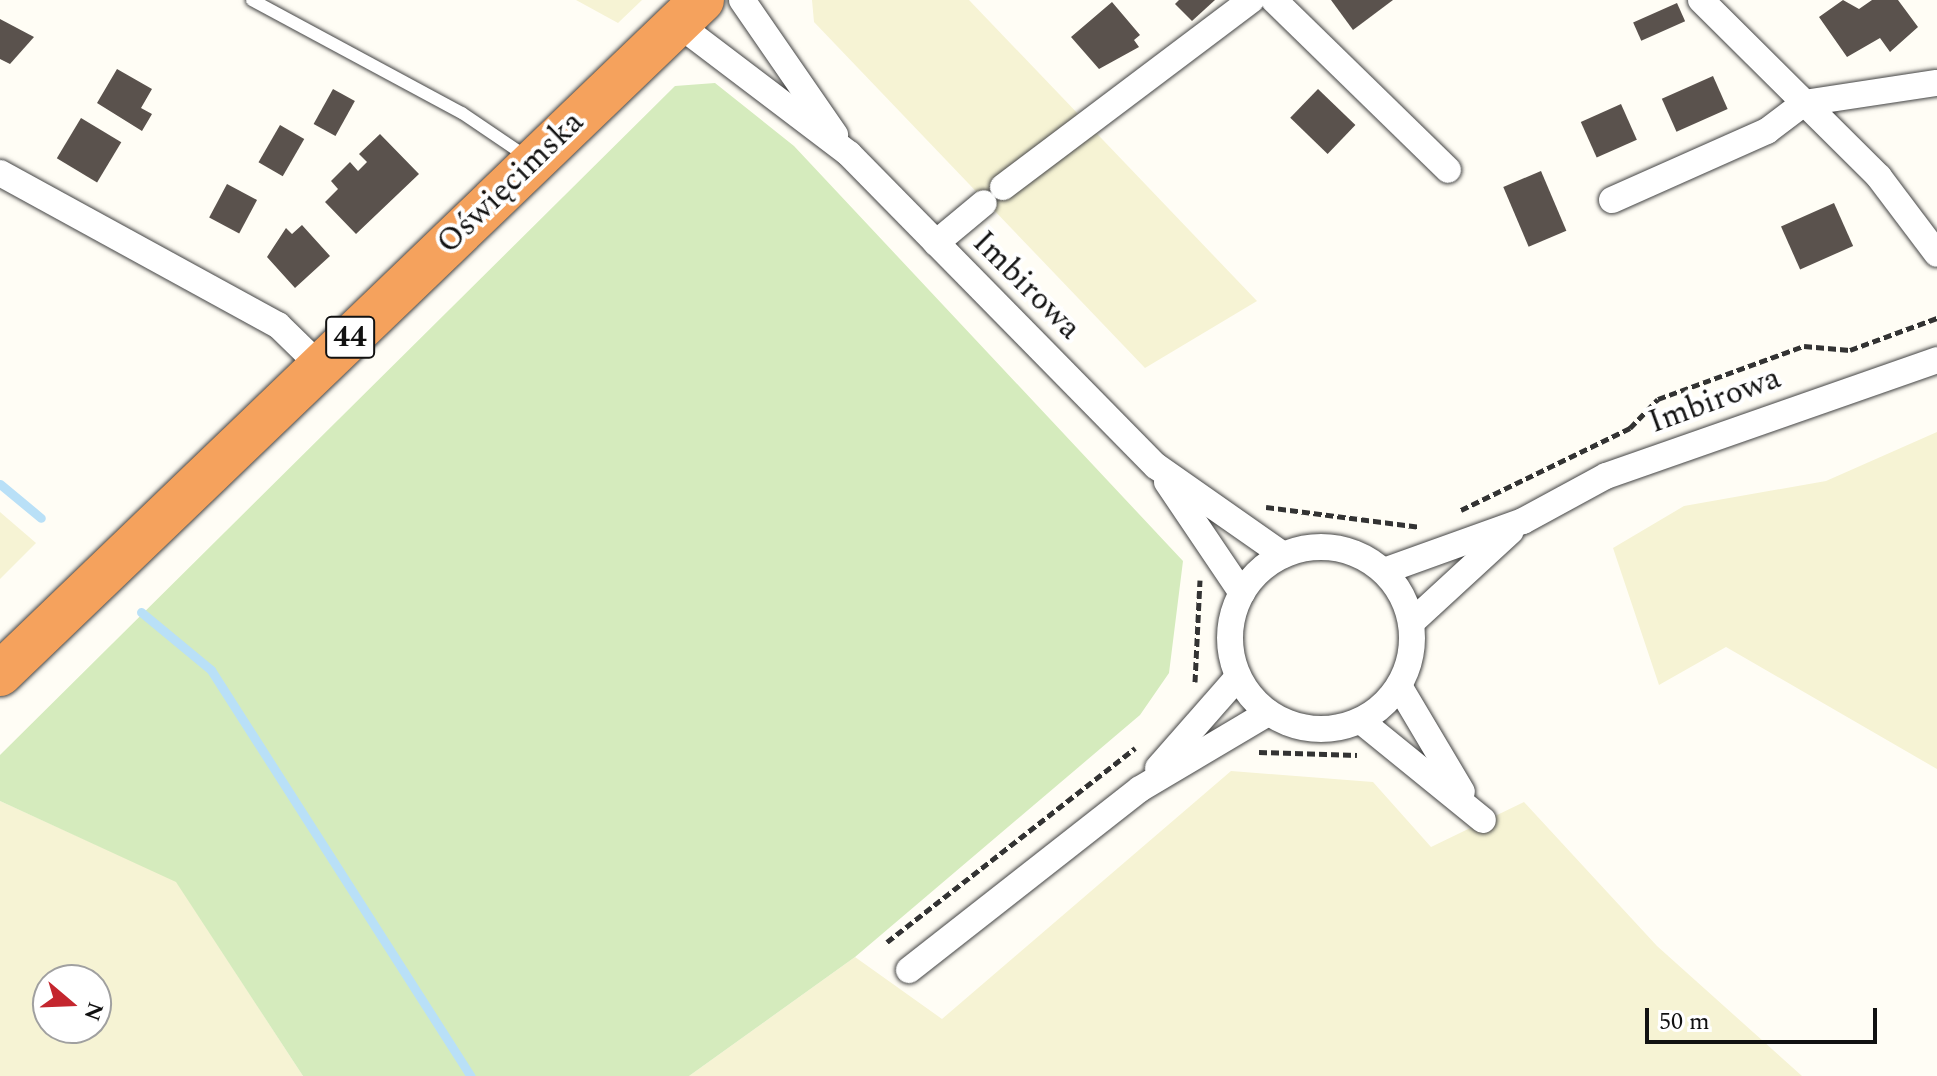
<!DOCTYPE html>
<meta charset="utf-8">
<style>
body{margin:0}
#map{position:relative;width:1937px;height:1076px;overflow:hidden;background:#fffdf5;font-family:Spectral,serif}
div>[style]{position:absolute}
.farmland>*{inset:0;background:#f6f3d4}
.green>*{inset:0;background:#d5ebbd}
.stream>*{height:9px;margin:-4.5px;padding:0 4.5px;transform-origin:4.5px;border-radius:4.5px;background:#b9e0f7}
.building>*{inset:0;background:#5a524d;transform-origin:0 0}
.path>*{height:5px;margin-top:-2.5px;transform-origin:0;background:repeating-linear-gradient(90deg,#333 0 8px,transparent 0 12px)}
.roads{filter:drop-shadow(0 0 2px #444) drop-shadow(0 0 2px #444)}
.lane>*{height:12px;margin:-6px;padding:0 6px;transform-origin:6px;border-radius:6px;background:#fff}
.street>*{height:26px;margin:-13px;padding:0 13px;transform-origin:13px;border-radius:13px;background:#fff}
.street>.ring{margin:-13px;padding:0;box-sizing:content-box;background:none;border:26px solid #fff;border-radius:50%}
.highway>*{height:44px;margin:-22px;padding:0 22px;transform-origin:22px;border-radius:22px;background:#f5a25d}
span{translate:-50% -50%;white-space:nowrap;text-align:center;line-height:1.15;-webkit-text-stroke:8px #fff;paint-order:stroke}
.shield-label span{padding:2px 6px;background:#fff;border:2px solid;border-radius:6px;-webkit-text-stroke-width:0}
.shield-label{font-size:30px;color:#111;font-weight:700}
.street-label{font-size:32px;color:#111}
.north{position:absolute;left:32px;top:964px;width:80px;height:80px;box-sizing:border-box;background:#fff;border:2px solid #a0a0a0;border-radius:50%;rotate:109deg;font-size:22px;font-weight:700;line-height:32px;text-align:center;color:#111}
.north::after{content:'';display:block;margin:auto;width:28px;height:36px;background:#c4262e;clip-path:polygon(50% 0,100% 100%,50% 72%,0 100%)}
.scale{position:absolute;left:1645px;top:1008px;width:232px;height:36px;box-sizing:border-box;border:4px solid #111;border-top:0;padding-left:10px;font-size:24px;line-height:28px;white-space:nowrap;color:#111;-webkit-text-stroke:6px #fff;paint-order:stroke}
</style>
<div id="map">
<div class="farmland">
<div style="clip-path:polygon(576px 0,642px 0,618px 23px)"></div>
<div style="clip-path:polygon(812px 0,969px 0,1257px 301px,1145px 368px,814px 22px)"></div>
<div style="clip-path:polygon(1937px 432px,1937px 769px,1726px 647px,1659px 685px,1613px 548px,1684px 506px,1826px 481px)"></div>
<div style="clip-path:polygon(0 512px,36px 543px,0 579px)"></div>
<div style="clip-path:polygon(1231px 771px,1373px 782px,1431px 847px,1524px 802px,1657px 946px,1802px 1076px,689px 1076px,855px 957px,942px 1019px)"></div>
<div style="clip-path:polygon(evenodd,0 801px,176px 881px,303px 1076px,0 1076px,0 801px,48px 980px,96px 980px,96px 1028px,48px 1028px,48px 980px)"></div>
</div>
<div class="green">
<div style="clip-path:polygon(715px 83px,794px 146px,1183px 561px,1169px 673px,1140px 715px,855px 957px,689px 1076px,303px 1076px,176px 882px,0 801px,0 755px,675px 86px)"></div>
</div>
<div class="stream">
<div style="left:0;top:484px;width:53px;rotate:39.7deg"></div>
<div style="left:141px;top:612px;width:91px;rotate:39.6deg"></div>
<div style="left:211px;top:670px;width:482px;rotate:57.4deg"></div>
</div>
<div class="building">
<div style="clip-path:polygon(1179px 0,1215px 0,1192px 21px,1175px 4px)"></div>
<div style="clip-path:polygon(1331px 0,1393px 0,1353px 30px)"></div>
<div style="clip-path:polygon(1843px 0,1859px 9px,1872px 0,1898px 0,1918px 27px,1890px 52px,1880px 38px,1847px 57px,1819px 17px)"></div>
<div style="clip-path:polygon(1112px 2px,1140px 35px,1134px 40px,1139px 47px,1099px 69px,1071px 37px)"></div>
<div style="left:1677px;top:3px;width:20px;height:48px;rotate:66deg"></div>
<div style="clip-path:polygon(0 19px,34px 37px,10px 64px,0 59px)"></div>
<div style="clip-path:polygon(117px 69px,152px 89px,141px 108px,152px 114px,142px 131px,97px 103px)"></div>
<div style="left:1713px;top:76px;width:36px;height:56px;rotate:66deg"></div>
<div style="left:333px;top:89px;width:25px;height:40px;rotate:29deg"></div>
<div style="left:1318px;top:89px;width:52px;height:40px;rotate:44deg"></div>
<div style="left:1621px;top:104px;width:39px;height:44px;rotate:66deg"></div>
<div style="left:81px;top:118px;width:47px;height:47px;rotate:31deg"></div>
<div style="left:280px;top:125px;width:28px;height:43px;rotate:30deg"></div>
<div style="clip-path:polygon(380px 134px,419px 174px,356px 234px,325px 202px,338px 189px,331px 181px,350px 162px,358px 171px,367px 162px,359px 154px)"></div>
<div style="left:1541px;top:171px;width:65px;height:41px;rotate:67deg"></div>
<div style="left:227px;top:184px;width:34px;height:38px;rotate:28deg"></div>
<div style="left:1834px;top:203px;width:47px;height:58px;rotate:66deg"></div>
<div style="clip-path:polygon(302px 225px,330px 256px,295px 288px,267px 257px,286px 228px,292px 234px)"></div>
</div>
<div class="path">
<div style="left:1266px;top:507px;width:154px;rotate:7.4deg"></div>
<div style="left:1461px;top:510px;width:188px;rotate:-25.9deg"></div>
<div style="left:1630px;top:428px;width:40px;rotate:-46deg"></div>
<div style="left:1658px;top:399px;width:155px;rotate:-20deg"></div>
<div style="left:1804px;top:346px;width:46px;rotate:5deg"></div>
<div style="left:1850px;top:350px;width:93px;rotate:-20.2deg"></div>
<div style="left:1195px;top:682px;width:102px;rotate:-87.2deg"></div>
<div style="left:1259px;top:752px;width:98px;rotate:1.8deg"></div>
<div style="left:887px;top:942px;width:315px;rotate:-38deg"></div>
</div>
<div class="roads">
<div class="lane">
<div style="left:252px;top:0;width:238px;rotate:28.3deg"></div>
<div style="left:462px;top:113px;width:78px;rotate:34.1deg"></div>
</div>
<div class="street">
<div style="left:742px;top:0;width:164px;rotate:55.4deg"></div>
<div style="left:1274px;top:0;width:243px;rotate:44.3deg"></div>
<div style="left:1701px;top:0;width:251px;rotate:44.8deg"></div>
<div style="left:1879px;top:177px;width:96px;rotate:53deg"></div>
<div style="left:678px;top:24px;width:215px;rotate:37.2deg"></div>
<div style="left:849px;top:154px;width:438px;rotate:45.5deg"></div>
<div style="left:1156px;top:466px;width:155px;rotate:35deg"></div>
<div style="left:0;top:173px;width:317px;rotate:28.7deg"></div>
<div style="left:278px;top:325px;width:59px;rotate:44.3deg"></div>
<div style="left:1003px;top:187px;width:311px;rotate:-37deg"></div>
<div style="left:1612px;top:200px;width:170px;rotate:-24deg"></div>
<div style="left:1767px;top:131px;width:46px;rotate:-37.1deg"></div>
<div style="left:1804px;top:103px;width:134px;rotate:-8.6deg"></div>
<div style="left:936px;top:243px;width:62px;rotate:-39.8deg"></div>
<div style="left:1167px;top:482px;width:134px;rotate:56deg"></div>
<div class="ring" style="left:1230px;top:547px;width:156px;height:156px"></div>
<div style="left:1384px;top:571px;width:148px;rotate:-19.8deg"></div>
<div style="left:1523px;top:521px;width:94px;rotate:-28.5deg"></div>
<div style="left:1606px;top:476px;width:351px;rotate:-19.3deg"></div>
<div style="left:1412px;top:622px;width:134px;rotate:-42.6deg"></div>
<div style="left:1399px;top:686px;width:123px;rotate:59.3deg"></div>
<div style="left:1361px;top:721px;width:157px;rotate:39.1deg"></div>
<div style="left:1158px;top:768px;width:121px;rotate:-48.7deg"></div>
<div style="left:909px;top:970px;width:293px;rotate:-38.1deg"></div>
<div style="left:1140px;top:789px;width:149px;rotate:-30.7deg"></div>
</div>
<div class="highway">
<div style="left:0;top:674px;width:973px;rotate:-43.83deg"></div>
</div>
</div>
<div class="shield-label">
<span style="left:350px;top:337px">44</span>
</div>
<div class="street-label">
<span style="left:511px;top:183px;rotate:-44deg">Oświęcimska</span>
<span style="left:1026px;top:286px;rotate:45deg">Imbirowa</span>
<span style="left:1715px;top:401px;rotate:-20deg">Imbirowa</span>
</div>
<div class="north">N</div>
<div class="scale">50 m</div>
</div>
